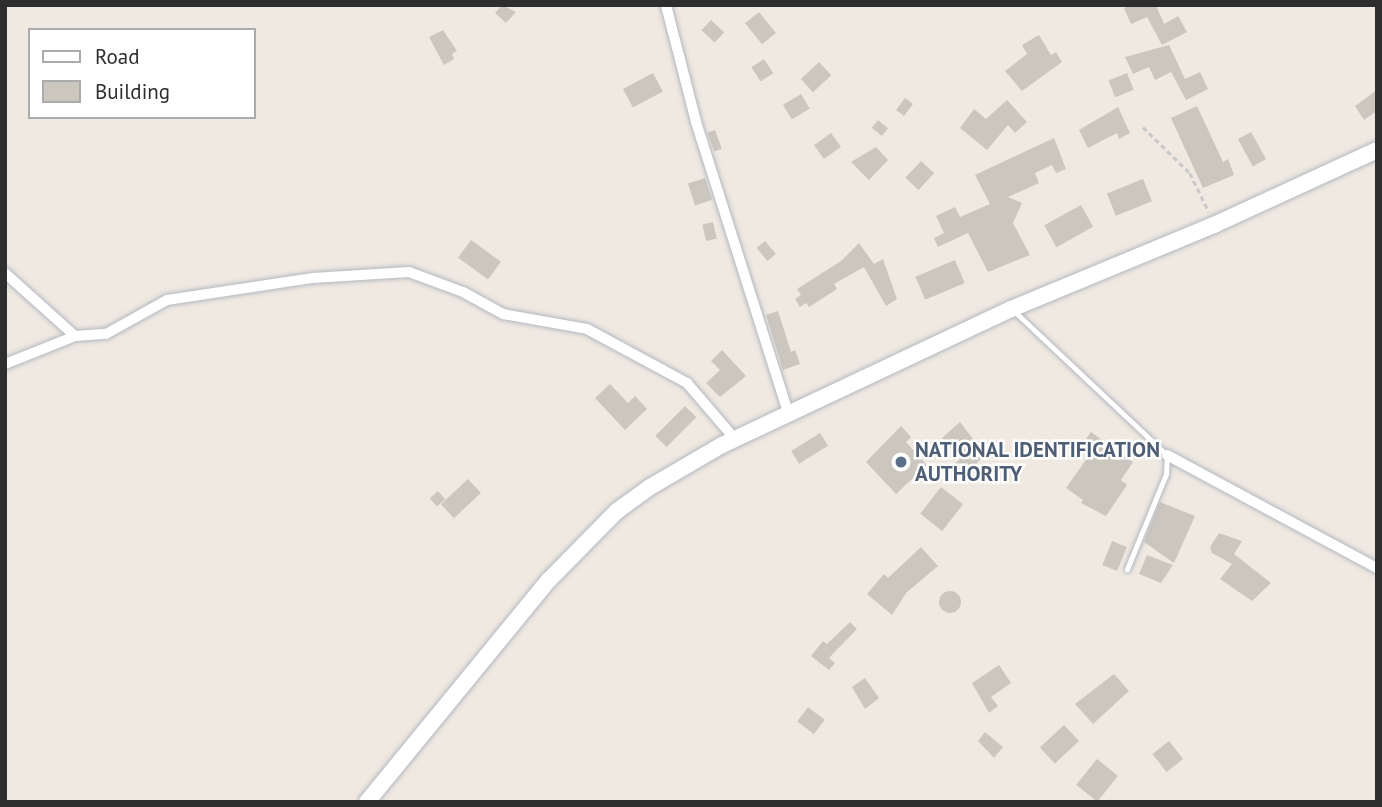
<!DOCTYPE html>
<style>
body{margin:0}
#map{position:relative;width:1382px;height:807px;overflow:hidden;background:#efe9e1;font-family:"PT Sans",sans-serif}
div>[style]{position:absolute}
.building>*{inset:0;background:#cbc7bf;transform-origin:0 0}
.round{border-radius:50%}
.path>*{height:2.5px;margin-top:-1.25px;transform-origin:0;background:repeating-linear-gradient(90deg,#c9c9c9 0 5px,transparent 0 8.5px)}
.roads{filter:drop-shadow(0 0 2px #b4b7c1) drop-shadow(0 0 2px #b4b7c1)}
.lane>*{height:5px;margin:-2.5px;padding:0 2.5px;transform-origin:2.5px;border-radius:2.5px;background:#fff}
.street>*{height:10px;margin:-5px;padding:0 5px;transform-origin:5px;border-radius:5px;background:#fff}
.secondary>*{height:16px;margin:-8px;padding:0 8px;transform-origin:8px;border-radius:8px;background:#fff}
.dots>*{width:19px;height:19px;translate:-50% -50%;box-sizing:border-box;border:4px solid #fff;border-radius:50%}
span{translate:-50% -50%;white-space:nowrap;text-align:center;line-height:1.15;-webkit-text-stroke:5px #fff;paint-order:stroke}
.service-label{font-size:21px;color:#4e5e75;font-weight:700}
.left{translate:0 -50%;text-align:left}
.frame{position:absolute;inset:0;border:7px solid #2e2e2e;pointer-events:none}
.legend{position:absolute;left:28px;top:28px;width:228px;height:91px;box-sizing:border-box;background:#fff;border:2px solid #ababab;margin:0;padding:9px 12px;list-style:none;font-size:21px;color:#2e2e2e}
.legend li{display:flex;align-items:center;gap:14px;height:35px}
.legend b{width:35px;border:2px solid #ababab}
</style>
<div id="map">
<div class="building">
<div style="clip-path:polygon(502px 5px,516px 12px,506px 23px,495px 13px)"></div>
<div style="clip-path:polygon(1130px 5px,1156px 5px,1164px 24px,1178px 16px,1187px 32px,1162px 45px,1147px 17px,1131px 24px,1124px 8px)"></div>
<div style="left:759px;top:12px;width:27px;height:18px;rotate:51deg"></div>
<div style="left:711px;top:20px;width:18px;height:14px;rotate:43deg"></div>
<div style="clip-path:polygon(443px 30px,457px 51px,452px 54px,454px 59px,444px 65px,429px 37px)"></div>
<div style="clip-path:polygon(1039px 35px,1051px 55px,1056px 52px,1062px 62px,1022px 91px,1005px 71px,1027px 54px,1022px 45px)"></div>
<div style="clip-path:polygon(1169px 45px,1185px 79px,1200px 72px,1208px 89px,1186px 100px,1171px 72px,1155px 80px,1149px 67px,1133px 74px,1125px 57px)"></div>
<div style="left:764px;top:59px;width:17px;height:15px;rotate:57deg"></div>
<div style="left:819px;top:62px;width:18px;height:25px;rotate:47deg"></div>
<div style="left:653px;top:73px;width:21px;height:34px;rotate:62deg"></div>
<div style="left:1127px;top:73px;width:18px;height:20px;rotate:68deg"></div>
<div style="clip-path:polygon(1377px 90px,1377px 111px,1364px 120px,1355px 106px)"></div>
<div style="left:801px;top:94px;width:17px;height:21px;rotate:59deg"></div>
<div style="left:905px;top:98px;width:10px;height:15px;rotate:37deg"></div>
<div style="clip-path:polygon(1007px 100px,1027px 122px,1015px 133px,1008px 125px,987px 150px,960px 128px,974px 109px,986px 119px)"></div>
<div style="clip-path:polygon(1197px 106px,1223px 162px,1228px 159px,1234px 175px,1203px 188px,1171px 118px)"></div>
<div style="clip-path:polygon(1118px 107px,1130px 133px,1119px 139px,1117px 133px,1088px 148px,1079px 130px)"></div>
<div style="left:878px;top:120px;width:13px;height:10px;rotate:39deg"></div>
<div style="left:715px;top:130px;width:20px;height:8px;rotate:70deg"></div>
<div style="left:1251px;top:132px;width:31px;height:15px;rotate:61deg"></div>
<div style="left:831px;top:133px;width:17px;height:21px;rotate:54deg"></div>
<div style="clip-path:polygon(1054px 138px,1066px 169px,1056px 173px,1052px 165px,1035px 173px,1039px 183px,1008px 197px,1022px 203px,1013px 223px,1030px 255px,988px 272px,968px 233px,938px 247px,934px 238px,944px 233px,936px 216px,955px 207px,960px 217px,990px 204px,975px 175px)"></div>
<div style="clip-path:polygon(876px 147px,888px 160px,869px 180px,851px 162px)"></div>
<div style="left:921px;top:161px;width:18px;height:23px;rotate:43deg"></div>
<div style="left:705px;top:178px;width:23px;height:18px;rotate:72deg"></div>
<div style="left:1143px;top:179px;width:24px;height:39px;rotate:68deg"></div>
<div style="left:1081px;top:205px;width:25px;height:42px;rotate:61deg"></div>
<div style="left:713px;top:222px;width:17px;height:11px;rotate:77deg"></div>
<div style="left:471px;top:240px;width:37px;height:22px;rotate:36deg"></div>
<div style="left:765px;top:241px;width:17px;height:11px;rotate:50deg"></div>
<div style="clip-path:polygon(859px 243px,874px 264px,883px 259px,897px 299px,886px 306px,864px 267px,834px 284px,837px 289px,809px 307px,806px 303px,800px 307px,795px 299px,801px 295px,797px 289px,841px 261px)"></div>
<div style="left:955px;top:260px;width:25px;height:43px;rotate:67deg"></div>
<div style="clip-path:polygon(778px 311px,791px 352px,795px 350px,800px 364px,783px 370px,766px 315px)"></div>
<div style="clip-path:polygon(722px 350px,746px 376px,720px 397px,706px 383px,720px 370px,711px 361px)"></div>
<div style="clip-path:polygon(610px 384px,628px 403px,635px 396px,647px 409px,625px 430px,595px 398px)"></div>
<div style="left:685px;top:406px;width:16px;height:42px;rotate:45deg"></div>
<div style="clip-path:polygon(960px 422px,985px 455px,963px 477px,954px 464px,960px 459px,942px 438px)"></div>
<div style="clip-path:polygon(901px 426px,911px 437px,906px 442px,927px 465px,896px 494px,866px 462px)"></div>
<div style="clip-path:polygon(1091px 432px,1133px 462px,1121px 480px,1127px 485px,1106px 516px,1081px 503px,1083px 500px,1066px 488px,1090px 454px,1080px 447px)"></div>
<div style="left:820px;top:433px;width:15px;height:34px;rotate:58deg"></div>
<div style="left:468px;top:479px;width:19px;height:37px;rotate:47deg"></div>
<div style="left:941px;top:487px;width:28px;height:34px;rotate:38deg"></div>
<div style="left:438px;top:491px;width:11px;height:11px;rotate:49deg"></div>
<div style="clip-path:polygon(1160px 502px,1195px 516px,1174px 563px,1144px 542px)"></div>
<div style="clip-path:polygon(1219px 533px,1242px 541px,1234px 554px,1271px 583px,1252px 601px,1220px 579px,1232px 564px,1212px 553px,1210px 547px)"></div>
<div style="left:1112px;top:541px;width:16px;height:26px;rotate:22deg"></div>
<div style="clip-path:polygon(921px 547px,938px 566px,906px 593px,892px 615px,867px 594px,884px 574px,888px 578px)"></div>
<div style="clip-path:polygon(1147px 555px,1173px 565px,1161px 583px,1139px 574px)"></div>
<div class="round" style="left:939px;top:591px;width:22px;height:22px"></div>
<div style="clip-path:polygon(850px 622px,857px 629px,829px 658px,835px 663px,829px 670px,811px 656px,823px 641px,827px 644px)"></div>
<div style="clip-path:polygon(999px 665px,1011px 683px,991px 697px,998px 706px,989px 713px,972px 683px)"></div>
<div style="clip-path:polygon(1114px 674px,1129px 691px,1093px 724px,1075px 704px)"></div>
<div style="clip-path:polygon(865px 678px,879px 698px,865px 709px,852px 687px)"></div>
<div style="left:808px;top:707px;width:21px;height:18px;rotate:37deg"></div>
<div style="left:1064px;top:725px;width:22px;height:33px;rotate:47deg"></div>
<div style="clip-path:polygon(985px 732px,1003px 747px,994px 758px,978px 741px)"></div>
<div style="left:1169px;top:741px;width:23px;height:21px;rotate:52deg"></div>
<div style="left:1097px;top:759px;width:27px;height:33px;rotate:39deg"></div>
</div>
<div class="path">
<div style="left:1143px;top:127px;width:66px;rotate:44.4deg"></div>
<div style="left:1190px;top:173px;width:43px;rotate:64deg"></div>
</div>
<div class="roads">
<div class="lane">
<div style="left:1014px;top:311px;width:210px;rotate:43.3deg"></div>
<div style="left:1167px;top:455px;width:19px;rotate:93deg"></div>
<div style="left:1166px;top:474px;width:103px;rotate:112.3deg"></div>
</div>
<div class="street">
<div style="left:666px;top:5px;width:121px;rotate:75.6deg"></div>
<div style="left:696px;top:122px;width:307px;rotate:72.4deg"></div>
<div style="left:5px;top:273px;width:94px;rotate:42deg"></div>
<div style="left:75px;top:336px;width:31px;rotate:-4deg"></div>
<div style="left:106px;top:334px;width:70px;rotate:-29.1deg"></div>
<div style="left:167px;top:300px;width:148px;rotate:-8.6deg"></div>
<div style="left:313px;top:278px;width:96px;rotate:-3.6deg"></div>
<div style="left:409px;top:272px;width:58px;rotate:20.3deg"></div>
<div style="left:463px;top:292px;width:46px;rotate:28.8deg"></div>
<div style="left:503px;top:314px;width:85px;rotate:10.1deg"></div>
<div style="left:587px;top:329px;width:114px;rotate:28.4deg"></div>
<div style="left:687px;top:383px;width:74px;rotate:49.4deg"></div>
<div style="left:5px;top:364px;width:75px;rotate:-21.8deg"></div>
<div style="left:1167px;top:455px;width:238px;rotate:28.3deg"></div>
</div>
<div class="secondary">
<div style="left:367px;top:802px;width:286px;rotate:-50.7deg"></div>
<div style="left:548px;top:581px;width:98px;rotate:-45.4deg"></div>
<div style="left:617px;top:511px;width:41px;rotate:-36deg"></div>
<div style="left:650px;top:487px;width:83px;rotate:-30.3deg"></div>
<div style="left:722px;top:445px;width:319px;rotate:-25.2deg"></div>
<div style="left:1011px;top:309px;width:220px;rotate:-22.5deg"></div>
<div style="left:1214px;top:225px;width:179px;rotate:-24.7deg"></div>
</div>
</div>
<div class="dots">
<div style="left:901px;top:462px;background:#5c6f8a"></div>
</div>
<div class="service-label">
<span class="left" style="left:915px;top:462px">NATIONAL IDENTIFICATION<br>AUTHORITY</span>
</div>
<div class="frame"></div>
<ul class="legend">
<li><b style="height:9px;background:#fff"></b>Road</li>
<li><b style="height:19px;background:#cbc7bf"></b>Building</li>
</ul>
</div>
